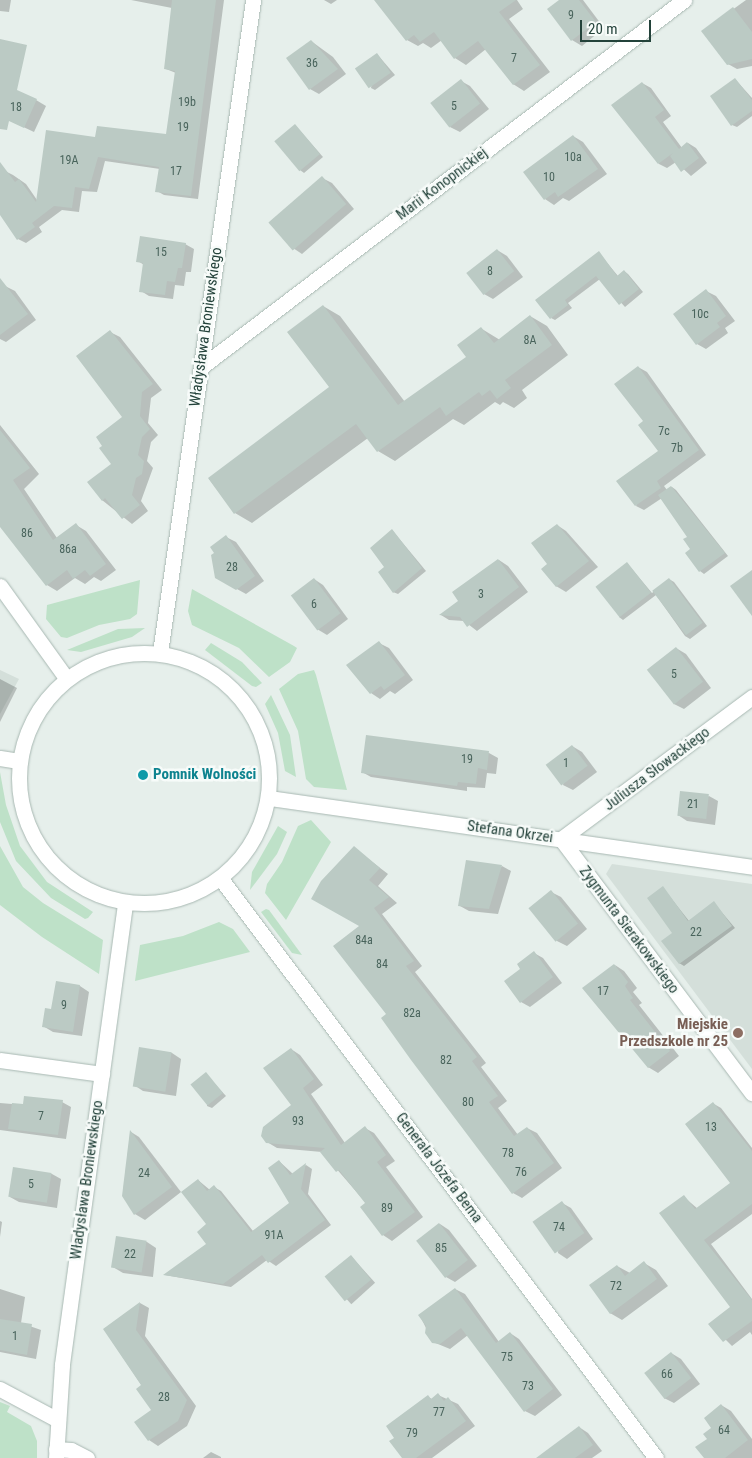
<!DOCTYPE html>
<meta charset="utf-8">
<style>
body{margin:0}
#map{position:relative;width:752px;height:1458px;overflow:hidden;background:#e6efeb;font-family:"Roboto Condensed",sans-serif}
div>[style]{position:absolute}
.built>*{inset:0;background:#d4dfda}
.green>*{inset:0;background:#bee1c8}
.shadow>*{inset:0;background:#0003;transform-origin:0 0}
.building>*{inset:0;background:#bbcac4;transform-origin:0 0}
.roads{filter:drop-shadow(0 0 1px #a8b8b2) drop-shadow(0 0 1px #a8b8b2)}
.minor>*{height:15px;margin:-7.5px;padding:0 7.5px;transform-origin:7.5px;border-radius:7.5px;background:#fff}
.minor>.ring{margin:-7.5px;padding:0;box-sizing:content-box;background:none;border:15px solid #fff;border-radius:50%}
.dots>*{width:14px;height:14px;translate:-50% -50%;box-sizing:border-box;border:2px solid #f7fbf9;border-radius:50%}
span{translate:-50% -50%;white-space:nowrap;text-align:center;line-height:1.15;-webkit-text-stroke:5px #f7fbf9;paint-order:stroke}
.number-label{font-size:12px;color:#49645c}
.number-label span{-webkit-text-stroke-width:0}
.street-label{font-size:15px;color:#23423a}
.culture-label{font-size:15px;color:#0d838f;font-weight:700}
.left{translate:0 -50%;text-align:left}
.education-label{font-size:15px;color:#785e54;font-weight:700}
.right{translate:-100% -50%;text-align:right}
.scale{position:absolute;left:580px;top:20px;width:71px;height:22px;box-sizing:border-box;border:2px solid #23423a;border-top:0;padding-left:6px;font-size:15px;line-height:18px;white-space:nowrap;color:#23423a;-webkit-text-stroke:4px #f7fbf9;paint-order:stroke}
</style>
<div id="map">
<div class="built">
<div style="clip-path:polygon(0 670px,19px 679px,0 714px)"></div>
<div style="clip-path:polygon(612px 864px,752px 884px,752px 1069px,606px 874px)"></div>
</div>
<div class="green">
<div style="clip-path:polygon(140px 580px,137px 614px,130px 619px,99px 625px,67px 638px,61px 637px,46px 619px,47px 605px)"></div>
<div style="clip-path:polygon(192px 589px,294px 646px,297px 648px,290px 662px,269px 677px,239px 648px,192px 625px,188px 611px)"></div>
<div style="clip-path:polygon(145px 628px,132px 637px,81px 652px,67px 650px,118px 629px)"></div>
<div style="clip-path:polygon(211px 643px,242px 662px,262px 683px,256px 687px,252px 686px,205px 650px)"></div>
<div style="clip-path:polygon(314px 670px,316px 675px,347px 790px,314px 787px,306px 779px,298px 731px,279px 689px,298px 674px)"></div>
<div style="clip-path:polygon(271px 695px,290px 735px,296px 777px,285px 771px,278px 733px,265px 704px)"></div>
<div style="clip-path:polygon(0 772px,6px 805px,20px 846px,47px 882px,93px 912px,88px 918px,85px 919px,51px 898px,16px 861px,0 822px)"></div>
<div style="clip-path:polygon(311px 820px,331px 842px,286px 920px,265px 893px,267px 884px,282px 862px,298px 826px)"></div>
<div style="clip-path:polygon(278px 826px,287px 832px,277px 854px,250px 890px,252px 872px)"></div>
<div style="clip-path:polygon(0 846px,23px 887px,43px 903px,103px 940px,99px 974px,42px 937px,0 905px)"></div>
<div style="clip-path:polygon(266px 909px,269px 910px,302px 955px,292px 953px,261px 912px)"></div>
<div style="clip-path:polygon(219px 922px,233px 929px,250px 952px,135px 981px,140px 945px,183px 936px)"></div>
<div style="clip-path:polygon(0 1402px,10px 1406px,7px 1412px,31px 1426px,37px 1441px,37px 1458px,0 1458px)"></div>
</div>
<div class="shadow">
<div style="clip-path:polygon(0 0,11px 0,9px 12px,0 11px)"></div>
<div style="clip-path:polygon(131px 0,224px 0,198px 199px,164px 195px,157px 191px,160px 169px,105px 161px,97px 192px,82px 191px,79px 212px,62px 210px,39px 227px,42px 232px,26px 243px,18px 239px,0 213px,0 175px,5px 171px,13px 175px,26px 184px,37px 200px,96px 139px,167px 136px,176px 73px,166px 69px,172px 8px)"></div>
<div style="clip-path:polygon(324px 0,337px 0,331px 4px)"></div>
<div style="clip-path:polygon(384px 0,517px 0,523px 9px,509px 19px,550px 72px,524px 91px,513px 84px,486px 49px,466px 65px,455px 58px,442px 40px,431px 48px,423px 43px,418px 46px,407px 40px)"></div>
<div style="clip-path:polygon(561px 0,583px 0,604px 28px,582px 46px,572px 40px,549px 9px)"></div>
<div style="clip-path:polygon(746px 0,752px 0,752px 66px,737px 69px,728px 64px,703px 31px)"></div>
<div style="clip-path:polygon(311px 41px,333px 57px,346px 74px,319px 94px,310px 89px)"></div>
<div style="clip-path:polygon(377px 54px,395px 75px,375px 90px,371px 88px)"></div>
<div style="clip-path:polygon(735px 79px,752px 98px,752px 116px,737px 127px,732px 125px)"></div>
<div style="clip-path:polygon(461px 81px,470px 86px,489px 109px,460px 132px,450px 127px)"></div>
<div style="clip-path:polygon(642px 83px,651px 88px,671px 116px,663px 122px,682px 148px,688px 143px,696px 148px,707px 163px,691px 176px,676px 162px,667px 168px,659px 164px)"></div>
<div style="clip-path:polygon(0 96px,36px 100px,46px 106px,34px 132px,0 116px)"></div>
<div style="clip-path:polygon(295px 125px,323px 157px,304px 173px,300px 170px)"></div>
<div style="clip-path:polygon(573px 136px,583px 142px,607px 174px,569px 201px,563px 198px,554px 205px,545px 199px)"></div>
<div style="clip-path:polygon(322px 178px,332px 183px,354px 209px,302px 254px,293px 248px)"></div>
<div style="clip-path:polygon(185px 244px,194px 249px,191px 272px,186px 272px,184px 286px,175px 285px,173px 299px,149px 296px,141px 291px,144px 265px,138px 261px)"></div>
<div style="clip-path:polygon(497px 250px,507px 256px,523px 277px,493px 299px,484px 294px)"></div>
<div style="clip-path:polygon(599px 253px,618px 276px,624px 271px,628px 274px,643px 292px,625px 307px,600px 279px,568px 303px,572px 308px,555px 320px,551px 318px)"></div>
<div style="clip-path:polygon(5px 286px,15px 291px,36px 320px,6px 342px,0 339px,0 290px)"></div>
<div style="clip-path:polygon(706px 291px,716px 296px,735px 321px,725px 328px,728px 333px,706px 349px,697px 344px)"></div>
<div style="clip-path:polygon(323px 306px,340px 316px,405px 402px,468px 357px,482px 329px,500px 340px,530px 316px,547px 326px,568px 355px,522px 390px,527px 398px,514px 408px,503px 402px,500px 405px,495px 402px,464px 425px,453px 419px,395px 461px,378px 451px,368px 438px,252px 523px,235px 513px,209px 479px,331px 387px)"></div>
<div style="clip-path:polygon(110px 332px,120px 337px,162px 390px,151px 398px,148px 423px,158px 435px,151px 442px,147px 461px,153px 468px,141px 501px,148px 511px,132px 524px,102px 500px,124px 417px)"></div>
<div style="clip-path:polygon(638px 367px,647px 372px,706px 455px,664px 486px,667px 490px,672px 487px,676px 490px,728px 556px,704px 574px,700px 571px,689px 537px,662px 498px,644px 510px,636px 506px,659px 452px,644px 421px)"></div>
<div style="clip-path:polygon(0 425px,39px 474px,24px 489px,57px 538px,76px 525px,86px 531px,116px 570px,101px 581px,94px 577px,85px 584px,75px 578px,57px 591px,47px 585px,0 524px)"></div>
<div style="clip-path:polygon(557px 525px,566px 531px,598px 567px,566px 592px,556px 586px,549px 564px)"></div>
<div style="clip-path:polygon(392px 530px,426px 571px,398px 594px,393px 592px,386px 567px)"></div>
<div style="clip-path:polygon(226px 537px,236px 542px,264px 581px,246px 594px,217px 578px)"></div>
<div style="clip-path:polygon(499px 560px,508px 566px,528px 592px,477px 631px,464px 621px,449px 620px,441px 615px,460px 601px)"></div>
<div style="clip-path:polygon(627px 563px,652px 593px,669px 579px,674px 582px,707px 626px,690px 639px,685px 636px,656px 595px,623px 620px,619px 617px)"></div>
<div style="clip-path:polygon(314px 579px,323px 585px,348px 619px,327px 635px,317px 629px)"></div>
<div style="clip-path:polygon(379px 643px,389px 648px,413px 680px,395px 694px,390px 691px,380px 699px,371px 693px)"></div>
<div style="clip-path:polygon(676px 648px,686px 654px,711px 688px,684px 709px,674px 704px)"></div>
<div style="clip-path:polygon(0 679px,17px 688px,0 722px)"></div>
<div style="clip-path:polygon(572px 746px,582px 752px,597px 772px,573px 790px,563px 785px)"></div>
<div style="clip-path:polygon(489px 753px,498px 758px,496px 774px,487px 773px,485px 788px,467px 787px,467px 791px,371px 777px,362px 772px)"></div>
<div style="clip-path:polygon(709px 796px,718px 801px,715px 825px,687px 821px,678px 815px)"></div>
<div style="clip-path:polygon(354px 848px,388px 874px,378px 886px,397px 903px,382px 914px,422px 966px,415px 972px,486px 1063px,481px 1067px,507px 1101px,498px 1108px,518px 1135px,527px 1128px,537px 1133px,562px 1168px,522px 1198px,513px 1193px,387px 1015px,362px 926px)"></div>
<div style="clip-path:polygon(502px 866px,511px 871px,498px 914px,469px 911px,460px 906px)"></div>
<div style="clip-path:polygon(663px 888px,689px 921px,714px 903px,735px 928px,684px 966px,679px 963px)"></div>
<div style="clip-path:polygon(551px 892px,561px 897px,587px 929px,567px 946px,557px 941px)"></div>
<div style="clip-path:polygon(534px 953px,543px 958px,562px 983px,530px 1007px,521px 1002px,521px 969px)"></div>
<div style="clip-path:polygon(615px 965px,624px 971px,637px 988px,633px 992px,642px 1003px,639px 1005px,679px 1056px,658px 1073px,648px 1067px)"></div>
<div style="clip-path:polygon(57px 982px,80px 986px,89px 992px,82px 1036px,53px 1032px,43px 1026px,52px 1010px)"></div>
<div style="clip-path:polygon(140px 1048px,172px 1053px,181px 1059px,176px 1096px,143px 1091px,134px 1085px)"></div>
<div style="clip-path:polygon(291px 1049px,300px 1055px,323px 1085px,311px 1094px,345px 1143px,365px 1128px,374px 1133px,395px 1161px,386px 1167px,423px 1217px,392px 1241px,383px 1235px,366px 1203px,322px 1152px,277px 1148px,267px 1142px,293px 1105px)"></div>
<div style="clip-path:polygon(206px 1074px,226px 1096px,212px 1108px,207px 1106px)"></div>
<div style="clip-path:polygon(62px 1102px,71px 1107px,66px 1139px,0 1130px,0 1103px,24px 1105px)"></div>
<div style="clip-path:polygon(714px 1104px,721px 1108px,752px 1148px,752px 1214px,711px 1244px,752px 1299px,752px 1335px,750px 1332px,732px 1346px,710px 1324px,732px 1308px,684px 1197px,698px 1209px,732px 1183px)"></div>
<div style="clip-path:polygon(131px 1132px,139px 1137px,181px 1192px,145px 1220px,135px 1214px,123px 1196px)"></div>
<div style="clip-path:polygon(279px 1161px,293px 1174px,306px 1165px,312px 1169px,308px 1194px,331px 1225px,276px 1266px,267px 1260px,231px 1287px,165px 1275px,207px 1245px,208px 1224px,198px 1180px,210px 1190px,214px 1187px,221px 1191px,253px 1231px,291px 1203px)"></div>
<div style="clip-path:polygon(14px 1168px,52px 1174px,61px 1179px,57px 1208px,19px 1202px,10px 1197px)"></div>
<div style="clip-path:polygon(562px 1203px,571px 1208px,593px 1239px,567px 1259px,558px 1253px)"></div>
<div style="clip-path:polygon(0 1221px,2px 1222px,0 1237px)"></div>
<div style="clip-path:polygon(440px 1224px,449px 1230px,477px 1266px,455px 1282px,446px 1277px)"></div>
<div style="clip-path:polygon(117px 1238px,147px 1242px,156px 1248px,153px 1277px,123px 1273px,113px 1267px)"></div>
<div style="left:351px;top:1256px;width:36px;height:32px;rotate:48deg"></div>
<div style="clip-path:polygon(644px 1263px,656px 1270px,668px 1286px,622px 1320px,610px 1313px,617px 1266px,630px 1273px)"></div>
<div style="clip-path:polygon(0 1289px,25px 1297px,21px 1323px,41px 1330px,36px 1359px,0 1352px)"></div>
<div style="clip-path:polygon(455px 1289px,465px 1294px,499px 1342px,510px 1333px,519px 1339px,562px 1395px,535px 1416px,525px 1411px,468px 1335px,450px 1349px,433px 1342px,420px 1316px)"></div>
<div style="clip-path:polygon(140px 1303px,149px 1308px,145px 1336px,196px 1406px,187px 1426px,158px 1446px,149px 1440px,153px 1410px,142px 1386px,104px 1329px)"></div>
<div style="clip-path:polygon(671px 1353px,681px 1359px,700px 1384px,674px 1403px,664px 1398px)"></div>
<div style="clip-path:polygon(438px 1395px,458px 1404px,475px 1426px,432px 1458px,404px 1458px,395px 1438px,428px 1397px,432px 1399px)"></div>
<div style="clip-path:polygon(721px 1405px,731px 1411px,752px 1439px,752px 1458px,705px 1458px)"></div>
<div style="clip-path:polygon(579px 1427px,588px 1433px,602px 1451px,592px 1458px,538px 1458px)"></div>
<div style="clip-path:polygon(211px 1452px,221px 1457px,221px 1458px,203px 1458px)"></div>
</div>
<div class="building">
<div style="clip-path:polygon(172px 0,216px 0,191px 196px,155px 192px,159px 167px,98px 157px,89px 189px,75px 187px,72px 208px,54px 206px,32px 223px,35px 227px,17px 240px,0 215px,0 162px,15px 182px,19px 179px,36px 202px,46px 130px,95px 137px,97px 126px,166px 134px,175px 71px,164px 69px)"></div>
<div style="clip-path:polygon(374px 0,516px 0,499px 12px,540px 65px,513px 85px,478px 41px,454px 59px,434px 32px,420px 42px,414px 35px,406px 41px)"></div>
<div style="clip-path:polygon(559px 0,579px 0,596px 22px,571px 41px,547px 9px)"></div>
<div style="clip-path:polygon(733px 7px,752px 32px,752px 59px,727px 65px,701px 31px)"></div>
<div style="clip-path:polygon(0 39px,27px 45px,17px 90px,37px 99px,24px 128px,9px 121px,7px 130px,0 129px)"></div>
<div style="clip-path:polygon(311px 40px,338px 69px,309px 90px,286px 58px)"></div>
<div style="left:377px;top:53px;width:24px;height:27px;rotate:55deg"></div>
<div style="clip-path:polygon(735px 78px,752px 100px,752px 111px,731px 126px,710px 96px)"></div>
<div style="left:461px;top:79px;width:31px;height:39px;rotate:52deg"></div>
<div style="clip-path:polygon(642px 82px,664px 110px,655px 117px,679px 149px,687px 142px,699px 158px,681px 172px,670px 156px,673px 153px,658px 164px,611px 105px)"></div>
<div style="left:295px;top:124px;width:39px;height:27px;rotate:50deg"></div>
<div style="clip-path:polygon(573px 135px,598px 169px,558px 197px,555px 192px,544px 200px,523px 172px)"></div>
<div style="left:322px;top:176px;width:37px;height:71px;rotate:49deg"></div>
<div style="clip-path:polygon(140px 236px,186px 243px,182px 268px,178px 268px,175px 282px,167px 281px,165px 295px,139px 292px,143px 263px,136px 262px)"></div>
<div style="left:497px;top:249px;width:28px;height:39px;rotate:52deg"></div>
<div style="clip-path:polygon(599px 251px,617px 276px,624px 270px,639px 289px,619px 305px,596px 276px,565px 300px,568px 305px,550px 319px,535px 300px)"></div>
<div style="clip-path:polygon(0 278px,28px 314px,0 335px)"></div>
<div style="clip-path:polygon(706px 289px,726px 316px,717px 323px,720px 327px,696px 345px,673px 314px)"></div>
<div style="clip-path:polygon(323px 305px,398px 405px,466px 357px,457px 345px,481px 327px,494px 343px,530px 315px,552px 345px,505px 380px,511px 388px,497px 399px,490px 390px,482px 396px,479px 392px,446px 416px,440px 407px,377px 452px,356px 424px,234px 514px,208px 478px,329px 387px,287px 332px)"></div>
<div style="clip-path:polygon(110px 330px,153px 384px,142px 392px,140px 416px,150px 429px,142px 437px,138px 455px,144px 461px,142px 474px,136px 478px,132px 495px,140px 505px,122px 519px,105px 498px,102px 501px,87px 482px,111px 464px,99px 448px,102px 446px,96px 437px,122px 417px,76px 356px)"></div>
<div style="clip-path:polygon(638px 366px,699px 450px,657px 481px,661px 488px,635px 506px,616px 481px,658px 451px,638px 425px,643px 421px,614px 384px)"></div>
<div style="clip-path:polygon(0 430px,30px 468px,13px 480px,53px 540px,76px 523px,106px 564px,90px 576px,85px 570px,73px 579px,67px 570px,46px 586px,0 527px)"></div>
<div style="clip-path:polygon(671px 486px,725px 553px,699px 572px,685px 553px,690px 549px,683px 539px,687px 537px,658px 495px)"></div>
<div style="clip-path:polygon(557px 524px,589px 561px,556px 587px,541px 569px,547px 564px,531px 543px)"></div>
<div style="clip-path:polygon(392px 529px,422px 568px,393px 593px,378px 572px,384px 567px,370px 548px)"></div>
<div style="clip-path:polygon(226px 535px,255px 576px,236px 590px,215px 578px,211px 555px,214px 553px,210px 547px)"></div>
<div style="clip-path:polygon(498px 559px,519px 587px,467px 627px,460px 617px,439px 615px,458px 601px,452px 592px)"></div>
<div style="left:627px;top:562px;width:39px;height:40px;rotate:52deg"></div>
<div style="clip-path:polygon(752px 570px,752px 616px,730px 586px)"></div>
<div style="left:314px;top:578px;width:44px;height:29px;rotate:53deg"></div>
<div style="left:669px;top:578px;width:56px;height:21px;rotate:53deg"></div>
<div style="clip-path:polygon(379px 641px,405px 675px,384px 690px,381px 686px,370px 694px,346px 665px)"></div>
<div style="left:676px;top:647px;width:44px;height:37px;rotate:52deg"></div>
<div style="clip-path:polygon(366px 735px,489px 751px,487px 770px,478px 768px,476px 784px,458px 782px,457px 786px,361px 773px)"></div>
<div style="left:572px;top:745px;width:26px;height:33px;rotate:53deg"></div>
<div style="left:680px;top:791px;width:29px;height:25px;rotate:6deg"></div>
<div style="clip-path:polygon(354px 846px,380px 868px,369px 880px,389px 897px,374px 908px,414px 961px,406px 966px,477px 1057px,472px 1061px,498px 1096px,489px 1102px,514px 1136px,527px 1127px,554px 1163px,512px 1194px,411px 1060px,381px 1018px,386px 1014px,333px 946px,359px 926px,311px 899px,321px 881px)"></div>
<div style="clip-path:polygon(466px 860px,502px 865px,489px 909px,458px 906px)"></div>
<div style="clip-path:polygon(663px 886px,688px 921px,714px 901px,732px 926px,679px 964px,661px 941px,672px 933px,647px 898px)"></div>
<div style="left:551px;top:890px;width:43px;height:29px;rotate:51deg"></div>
<div style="clip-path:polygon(534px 951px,553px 977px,520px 1003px,504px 981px,520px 969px,517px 964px)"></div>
<div style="clip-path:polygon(614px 964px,628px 982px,625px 986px,633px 998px,630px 1000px,670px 1051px,648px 1068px,582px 988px)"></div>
<div style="clip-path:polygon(56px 981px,80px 985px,73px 1032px,42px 1027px,45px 1008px,51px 1009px)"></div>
<div style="left:139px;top:1047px;width:33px;height:40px;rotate:9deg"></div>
<div style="clip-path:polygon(291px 1048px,314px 1079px,303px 1088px,341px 1145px,365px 1126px,386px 1155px,377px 1162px,415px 1212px,382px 1236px,360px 1207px,365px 1203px,339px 1170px,336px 1172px,320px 1152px,325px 1148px,266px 1143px,261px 1136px,263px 1127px,291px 1105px,263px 1068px)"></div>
<div style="left:206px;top:1072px;width:27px;height:20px;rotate:51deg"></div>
<div style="clip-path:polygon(24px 1096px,63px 1100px,58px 1135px,8px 1129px,12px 1103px,23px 1104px)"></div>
<div style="clip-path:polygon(713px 1102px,752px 1151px,752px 1204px,704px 1240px,752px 1300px,752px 1321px,723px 1342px,708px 1324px,730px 1307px,659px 1213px,684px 1195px,695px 1209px,730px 1183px,685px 1124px)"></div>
<div style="clip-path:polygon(130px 1130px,172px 1187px,134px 1215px,122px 1196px)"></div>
<div style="clip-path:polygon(279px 1160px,290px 1175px,306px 1163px,301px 1189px,325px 1220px,268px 1263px,262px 1255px,223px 1284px,163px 1275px,206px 1244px,197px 1232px,206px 1224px,181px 1192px,198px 1179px,207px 1191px,214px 1185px,251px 1232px,289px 1203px,268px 1168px)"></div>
<div style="left:13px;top:1167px;width:39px;height:30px;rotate:9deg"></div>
<div style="left:562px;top:1201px;width:39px;height:36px;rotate:55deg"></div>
<div style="left:439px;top:1223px;width:47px;height:29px;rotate:52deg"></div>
<div style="left:116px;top:1236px;width:31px;height:32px;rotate:9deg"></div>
<div style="left:351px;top:1255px;width:32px;height:34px;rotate:51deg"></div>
<div style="clip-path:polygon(644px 1261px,657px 1279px,610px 1314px,589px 1285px,617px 1265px,625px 1276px)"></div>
<div style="clip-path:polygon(455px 1288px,496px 1343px,510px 1332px,553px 1389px,524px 1412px,461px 1328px,440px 1344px,432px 1343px,425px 1333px,426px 1326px,418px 1315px)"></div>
<div style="clip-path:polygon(140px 1302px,136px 1330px,187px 1400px,178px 1421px,148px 1441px,134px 1422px,151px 1410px,136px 1389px,141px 1385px,103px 1329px)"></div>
<div style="clip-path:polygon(0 1319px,32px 1324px,27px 1355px,0 1350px)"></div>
<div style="left:671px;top:1352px;width:33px;height:34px;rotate:52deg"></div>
<div style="clip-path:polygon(438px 1393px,444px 1401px,448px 1397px,466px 1421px,416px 1458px,402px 1458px,389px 1441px,394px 1438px,386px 1426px,428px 1395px,431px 1399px)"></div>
<div style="clip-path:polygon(721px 1404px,748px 1440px,725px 1458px,704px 1458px,695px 1447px,707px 1439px,703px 1434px,711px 1428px,704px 1418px)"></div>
<div style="clip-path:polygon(579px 1426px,593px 1445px,575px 1458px,536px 1458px)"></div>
</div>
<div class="roads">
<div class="minor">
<div style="left:201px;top:367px;width:607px;rotate:-37.23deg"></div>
<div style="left:0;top:586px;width:113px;rotate:54.3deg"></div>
<div class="ring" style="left:19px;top:653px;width:235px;height:235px"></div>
<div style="left:160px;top:653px;width:660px;rotate:-81.89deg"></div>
<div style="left:752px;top:697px;width:238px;rotate:143.4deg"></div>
<div style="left:561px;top:839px;width:318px;rotate:53.1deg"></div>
<div style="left:0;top:758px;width:19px;rotate:9deg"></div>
<div style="left:269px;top:798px;width:488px;rotate:8.1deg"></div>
<div style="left:221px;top:879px;width:724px;rotate:53.08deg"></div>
<div style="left:0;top:1060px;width:103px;rotate:7.8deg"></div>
<div style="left:0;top:1389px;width:66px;rotate:28.1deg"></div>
<div style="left:56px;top:1449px;width:15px;rotate:4deg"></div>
<div style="left:71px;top:1450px;width:18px;rotate:27deg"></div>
<div style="left:56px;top:1458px;width:94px;rotate:-86.3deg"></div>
<div style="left:62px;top:1364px;width:465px;rotate:-82.2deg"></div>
</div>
</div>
<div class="dots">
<div style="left:143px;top:775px;background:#0f9aa8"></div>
<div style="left:738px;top:1033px;background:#8d6e63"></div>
</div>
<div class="number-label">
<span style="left:571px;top:16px">9</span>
<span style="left:514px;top:59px">7</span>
<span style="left:312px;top:64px">36</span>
<span style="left:187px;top:103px">19b</span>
<span style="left:454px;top:107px">5</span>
<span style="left:16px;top:108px">18</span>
<span style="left:183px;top:128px">19</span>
<span style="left:573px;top:158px">10a</span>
<span style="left:69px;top:161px">19A</span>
<span style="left:176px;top:172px">17</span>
<span style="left:549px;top:178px">10</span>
<span style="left:161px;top:253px">15</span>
<span style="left:490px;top:272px">8</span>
<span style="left:700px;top:315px">10c</span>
<span style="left:530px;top:341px">8A</span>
<span style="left:664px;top:432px">7c</span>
<span style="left:677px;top:449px">7b</span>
<span style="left:27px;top:534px">86</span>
<span style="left:68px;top:550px">86a</span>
<span style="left:232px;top:568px">28</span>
<span style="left:481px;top:595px">3</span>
<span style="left:314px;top:605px">6</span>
<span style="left:674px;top:675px">5</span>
<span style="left:467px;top:760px">19</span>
<span style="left:566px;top:764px">1</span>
<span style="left:693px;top:805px">21</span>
<span style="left:696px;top:933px">22</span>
<span style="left:364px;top:941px">84a</span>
<span style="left:382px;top:965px">84</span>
<span style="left:603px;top:992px">17</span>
<span style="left:64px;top:1006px">9</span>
<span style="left:412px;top:1014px">82a</span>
<span style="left:446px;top:1061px">82</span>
<span style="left:468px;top:1103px">80</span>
<span style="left:41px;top:1117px">7</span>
<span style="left:298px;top:1122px">93</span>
<span style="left:711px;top:1128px">13</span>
<span style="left:508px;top:1154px">78</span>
<span style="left:521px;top:1173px">76</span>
<span style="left:144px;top:1174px">24</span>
<span style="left:31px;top:1185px">5</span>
<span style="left:387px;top:1209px">89</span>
<span style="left:559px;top:1228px">74</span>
<span style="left:274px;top:1236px">91A</span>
<span style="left:441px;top:1249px">85</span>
<span style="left:130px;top:1255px">22</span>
<span style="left:616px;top:1287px">72</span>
<span style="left:15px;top:1337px">1</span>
<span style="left:507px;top:1358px">75</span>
<span style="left:667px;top:1375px">66</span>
<span style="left:528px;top:1387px">73</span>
<span style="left:164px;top:1398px">28</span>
<span style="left:439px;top:1413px">77</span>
<span style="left:724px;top:1431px">64</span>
<span style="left:412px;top:1434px">79</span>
</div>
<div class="street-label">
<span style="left:442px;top:184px;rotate:-37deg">Marii Konopnickiej</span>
<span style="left:206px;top:327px;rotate:-82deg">Władysława Broniewskiego</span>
<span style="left:657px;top:769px;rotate:-37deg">Juliusza Słowackiego</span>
<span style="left:510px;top:832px;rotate:8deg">Stefana Okrzei</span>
<span style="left:629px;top:930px;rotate:53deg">Zygmunta Sierakowskiego</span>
<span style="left:439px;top:1168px;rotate:53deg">Generała Józefa Bema</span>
<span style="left:87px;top:1180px;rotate:-82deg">Władysława Broniewskiego</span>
</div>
<div class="culture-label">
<span class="left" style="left:153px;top:775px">Pomnik Wolności</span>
</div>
<div class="education-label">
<span class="right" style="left:728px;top:1033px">Miejskie<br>Przedszkole nr 25</span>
</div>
<div class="scale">20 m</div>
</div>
